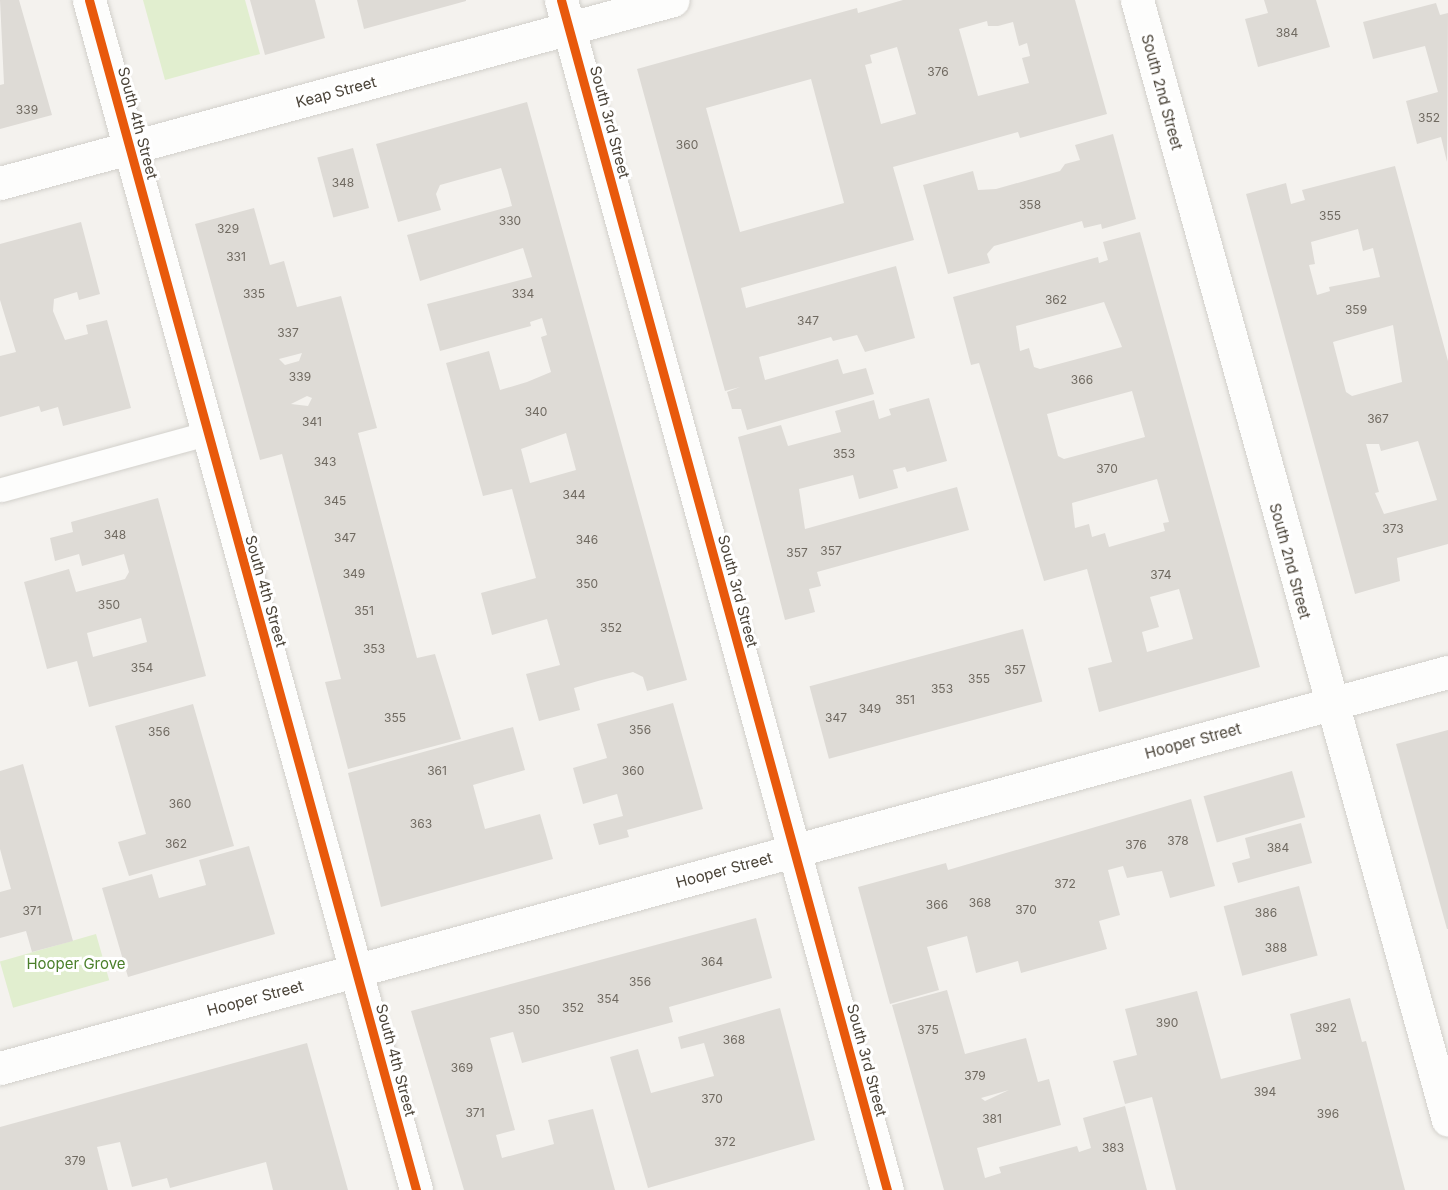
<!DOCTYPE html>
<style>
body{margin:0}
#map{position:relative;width:1448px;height:1190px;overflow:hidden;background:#f4f2ee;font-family:Inter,sans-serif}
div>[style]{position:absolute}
.green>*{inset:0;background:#e1eecf;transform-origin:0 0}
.building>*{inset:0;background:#dedbd6;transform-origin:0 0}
.roads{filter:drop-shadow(0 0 2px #d2d0cb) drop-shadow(0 0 2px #d2d0cb)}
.service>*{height:24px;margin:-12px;padding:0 12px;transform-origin:12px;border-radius:12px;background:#fdfdfc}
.minor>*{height:33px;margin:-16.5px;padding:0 16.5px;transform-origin:16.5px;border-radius:16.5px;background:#fdfdfc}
.cycleway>*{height:9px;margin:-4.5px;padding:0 4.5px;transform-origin:4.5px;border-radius:4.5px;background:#e8590c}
span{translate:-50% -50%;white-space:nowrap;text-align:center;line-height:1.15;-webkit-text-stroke:6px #fff;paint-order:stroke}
.number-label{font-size:12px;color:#706a61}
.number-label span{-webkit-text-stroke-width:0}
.street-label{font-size:15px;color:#4b4439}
.park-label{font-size:15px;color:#4a7f2a}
</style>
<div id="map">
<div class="green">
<div style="clip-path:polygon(143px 0,245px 0,260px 54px,165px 80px)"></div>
<div style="left:96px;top:934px;width:48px;height:100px;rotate:74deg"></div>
</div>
<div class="building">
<div style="clip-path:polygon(0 0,19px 0,52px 115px,0 129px,0 85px,4px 84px)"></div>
<div style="clip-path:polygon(250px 0,315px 0,325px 38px,265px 55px)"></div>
<div style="clip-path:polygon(357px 0,466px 0,466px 1px,364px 29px)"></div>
<div style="clip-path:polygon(evenodd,903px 0,1075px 0,1107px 114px,1020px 138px,1018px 132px,893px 167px,914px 240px,741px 288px,746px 308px,896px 266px,915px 338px,865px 352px,857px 335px,833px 341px,831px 337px,759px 357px,765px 380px,838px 359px,843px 374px,866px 368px,874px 394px,747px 430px,741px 409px,732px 409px,727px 392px,740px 387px,725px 391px,637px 69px,857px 8px,858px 13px,903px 0,987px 21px,988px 26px,998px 26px,1013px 22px,1019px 46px,1027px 43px,1030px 56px,1022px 58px,1029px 83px,978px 96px,959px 29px,987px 21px,903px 0,897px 47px,916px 114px,881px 124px,865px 65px,872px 63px,870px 55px,897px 47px,903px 0,811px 79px,844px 203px,740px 232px,706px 108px,811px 79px)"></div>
<div style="clip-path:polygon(1264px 0,1316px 0,1330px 47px,1258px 67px,1245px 19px,1268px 13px)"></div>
<div style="clip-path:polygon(1436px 3px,1440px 15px,1448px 13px,1447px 162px,1441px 137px,1417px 144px,1406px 101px,1438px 92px,1425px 46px,1373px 59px,1363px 22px)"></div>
<div style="clip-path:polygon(evenodd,527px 102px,687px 680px,647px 691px,643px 677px,633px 672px,598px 681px,574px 688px,580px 710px,539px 721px,526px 674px,560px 665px,547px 619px,492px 635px,481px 593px,536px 578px,512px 489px,483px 496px,446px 363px,489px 351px,500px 390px,527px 382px,551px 372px,541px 337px,547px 335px,542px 318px,530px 322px,531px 326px,440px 351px,427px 304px,532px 277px,523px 248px,420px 281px,407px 235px,512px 206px,508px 191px,501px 168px,440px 185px,436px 194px,441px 210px,398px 222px,376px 144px,527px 102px,566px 433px,576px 470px,530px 483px,521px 449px,566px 433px)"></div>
<div style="clip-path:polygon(1113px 134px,1136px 219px,1102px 229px,1101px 224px,1084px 228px,1082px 221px,994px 246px,987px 254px,990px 263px,948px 274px,923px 185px,973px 171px,978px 190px,996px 189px,1060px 171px,1065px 164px,1080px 160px,1075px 145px)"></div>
<div style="left:353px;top:148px;width:62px;height:37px;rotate:75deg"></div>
<div style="clip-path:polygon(evenodd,1395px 166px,1448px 361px,1448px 544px,1397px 558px,1400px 581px,1355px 594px,1246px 194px,1286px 183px,1291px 204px,1305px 200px,1302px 190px,1395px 166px,1358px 229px,1363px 251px,1373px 248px,1380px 277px,1329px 287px,1330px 291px,1317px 295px,1309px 265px,1315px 264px,1311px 242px,1358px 229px,1395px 166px,1393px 325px,1402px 382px,1352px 396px,1346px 392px,1333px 342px,1393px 325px,1395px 166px,1418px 441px,1437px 500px,1384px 514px,1375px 493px,1379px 492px,1366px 444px,1379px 444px,1381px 451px,1418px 441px)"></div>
<div style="clip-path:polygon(evenodd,254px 208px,270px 265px,284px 261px,297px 307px,341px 296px,377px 428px,358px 433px,417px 658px,435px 654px,461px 739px,348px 769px,325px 682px,341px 679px,282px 454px,260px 460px,195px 224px,254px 208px,302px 353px,299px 361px,285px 365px,279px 359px,302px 353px,254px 208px,307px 396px,312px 398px,308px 406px,291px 404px,307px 396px)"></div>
<div style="clip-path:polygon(81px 222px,100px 294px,79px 300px,77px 292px,54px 299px,53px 311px,65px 340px,88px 334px,86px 325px,107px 320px,131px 408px,63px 426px,58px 407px,41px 412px,39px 406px,0 417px,0 356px,16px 352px,0 300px,0 244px)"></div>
<div style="clip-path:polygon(evenodd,1140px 232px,1260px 667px,1099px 712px,1088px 668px,1112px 662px,1087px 569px,1044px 581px,979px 363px,971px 365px,953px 297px,1098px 257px,1099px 263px,1108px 260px,1103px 242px,1140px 232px,1104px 302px,1122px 347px,1040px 369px,1034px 367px,1029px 348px,1020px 351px,1016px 326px,1104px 302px,1140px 232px,1132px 391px,1145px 437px,1064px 459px,1058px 456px,1047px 414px,1132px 391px,1140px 232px,1157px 479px,1169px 522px,1163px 523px,1165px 531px,1109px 547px,1105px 533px,1092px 537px,1089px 524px,1075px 528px,1072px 503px,1157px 479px,1140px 232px,1179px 589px,1193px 639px,1147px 652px,1142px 632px,1159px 627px,1150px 597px,1179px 589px)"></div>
<div style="clip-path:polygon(929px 398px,947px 461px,907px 472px,905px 467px,893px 470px,898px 488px,859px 499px,853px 475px,799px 489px,805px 529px,957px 487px,969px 530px,817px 572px,821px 586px,809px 589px,815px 612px,785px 620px,738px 437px,781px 425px,788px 446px,841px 432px,835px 411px,874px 400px,879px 419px,891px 415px,889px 409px)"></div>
<div style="clip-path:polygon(evenodd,158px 498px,206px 676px,89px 707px,77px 661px,47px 669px,24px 582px,69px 569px,76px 592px,125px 579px,129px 572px,124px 554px,82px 566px,79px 554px,55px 561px,50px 538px,73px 532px,71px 522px,158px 498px,141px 618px,147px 642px,93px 657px,87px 633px,141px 618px)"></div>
<div style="left:1023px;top:629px;width:75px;height:221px;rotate:75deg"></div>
<div style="clip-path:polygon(673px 703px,703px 809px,627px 830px,629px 837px,599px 845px,593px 824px,623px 816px,617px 794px,583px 804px,573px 768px,607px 758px,597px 724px)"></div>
<div style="clip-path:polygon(193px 704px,234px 846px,129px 876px,118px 842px,146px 834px,115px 726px)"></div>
<div style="clip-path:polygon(513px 727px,525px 770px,473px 785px,485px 829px,540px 814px,553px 859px,381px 907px,348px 773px)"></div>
<div style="clip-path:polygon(1448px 730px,1448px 929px,1447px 929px,1396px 744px)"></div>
<div style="clip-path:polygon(23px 764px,73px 941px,32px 952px,26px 931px,0 938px,0 892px,11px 889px,0 849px,0 771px)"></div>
<div style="left:1292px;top:771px;width:48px;height:92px;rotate:74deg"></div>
<div style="clip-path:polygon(1191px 799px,1215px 886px,1170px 898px,1162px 871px,1127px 878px,1123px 866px,1108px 870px,1120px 915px,1099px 921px,1107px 949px,1021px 973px,1018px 961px,976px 973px,967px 936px,927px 947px,939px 990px,890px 1004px,858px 887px,946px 863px,948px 870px)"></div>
<div style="clip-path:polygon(1301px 823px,1312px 863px,1238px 883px,1232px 863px,1250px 858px,1245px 838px)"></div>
<div style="clip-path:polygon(249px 846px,275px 934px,128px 977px,102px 888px,152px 874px,159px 898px,206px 885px,199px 860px)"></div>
<div style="left:1299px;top:886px;width:72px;height:78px;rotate:75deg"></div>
<div style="clip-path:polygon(756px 918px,772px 978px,669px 1007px,673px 1022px,522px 1063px,513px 1032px,490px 1038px,515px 1130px,496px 1135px,502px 1158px,554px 1144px,548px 1120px,593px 1109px,615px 1190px,464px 1190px,411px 1011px)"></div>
<div style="clip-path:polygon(evenodd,947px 990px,965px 1054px,1026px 1038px,1038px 1082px,1049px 1079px,1061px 1125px,977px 1148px,985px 1178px,1001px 1173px,999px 1167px,1077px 1146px,1079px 1152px,1091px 1148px,1083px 1118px,1125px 1106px,1147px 1190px,944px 1190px,892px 1005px,947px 990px,1009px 1090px,985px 1101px,981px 1098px,1009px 1090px)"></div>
<div style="clip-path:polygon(1197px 991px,1221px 1079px,1301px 1059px,1290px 1014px,1350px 998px,1362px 1042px,1366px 1041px,1405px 1190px,1176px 1190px,1152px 1097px,1125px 1104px,1113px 1061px,1137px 1055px,1125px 1009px)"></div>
<div style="clip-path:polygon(780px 1008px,815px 1140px,648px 1188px,610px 1057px,638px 1049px,651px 1093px,714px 1076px,704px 1043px,681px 1049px,678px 1037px)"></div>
<div style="clip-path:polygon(307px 1043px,348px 1190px,273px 1190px,266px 1162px,170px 1188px,167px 1178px,132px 1187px,120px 1142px,97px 1147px,108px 1190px,0 1190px,0 1127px)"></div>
</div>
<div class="roads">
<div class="service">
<div style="left:2px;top:490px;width:213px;rotate:-15.3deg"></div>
</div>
<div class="minor">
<div style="left:89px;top:0;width:1234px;rotate:74.63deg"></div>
<div style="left:561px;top:0;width:1234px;rotate:74.68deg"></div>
<div style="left:1137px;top:0;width:1162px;rotate:74.48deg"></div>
<div style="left:0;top:183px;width:697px;rotate:-15.21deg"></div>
<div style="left:0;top:1068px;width:1501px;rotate:-15.3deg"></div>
</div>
</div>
<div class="cycleway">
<div style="left:89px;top:0;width:1234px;rotate:74.63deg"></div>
<div style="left:561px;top:0;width:1234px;rotate:74.68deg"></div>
</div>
<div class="number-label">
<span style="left:1287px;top:33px">384</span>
<span style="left:938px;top:72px">376</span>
<span style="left:27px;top:110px">339</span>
<span style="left:1429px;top:118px">352</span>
<span style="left:687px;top:145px">360</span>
<span style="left:343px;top:183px">348</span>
<span style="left:1030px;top:205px">358</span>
<span style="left:1330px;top:216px">355</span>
<span style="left:510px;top:221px">330</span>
<span style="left:228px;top:229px">329</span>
<span style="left:236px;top:257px">331</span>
<span style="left:254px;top:294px">335</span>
<span style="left:523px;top:294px">334</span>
<span style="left:1056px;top:300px">362</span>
<span style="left:1356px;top:310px">359</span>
<span style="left:808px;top:321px">347</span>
<span style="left:288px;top:333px">337</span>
<span style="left:300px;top:377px">339</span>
<span style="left:1082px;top:380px">366</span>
<span style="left:536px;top:412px">340</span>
<span style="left:1378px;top:419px">367</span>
<span style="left:312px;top:422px">341</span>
<span style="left:844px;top:454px">353</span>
<span style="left:325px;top:462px">343</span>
<span style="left:1107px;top:469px">370</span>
<span style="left:574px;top:495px">344</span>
<span style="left:335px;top:501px">345</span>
<span style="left:1393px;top:529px">373</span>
<span style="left:115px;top:535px">348</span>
<span style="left:345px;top:538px">347</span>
<span style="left:587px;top:540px">346</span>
<span style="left:831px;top:551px">357</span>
<span style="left:797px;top:553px">357</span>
<span style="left:354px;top:574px">349</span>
<span style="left:1161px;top:575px">374</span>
<span style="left:587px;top:584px">350</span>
<span style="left:109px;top:605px">350</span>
<span style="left:364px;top:611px">351</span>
<span style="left:611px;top:628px">352</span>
<span style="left:374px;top:649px">353</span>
<span style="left:142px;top:668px">354</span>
<span style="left:1015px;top:670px">357</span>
<span style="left:979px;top:679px">355</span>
<span style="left:942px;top:689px">353</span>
<span style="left:905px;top:700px">351</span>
<span style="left:870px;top:709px">349</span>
<span style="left:395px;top:718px">355</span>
<span style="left:836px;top:718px">347</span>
<span style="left:640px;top:730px">356</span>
<span style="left:159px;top:732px">356</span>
<span style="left:437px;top:771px">361</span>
<span style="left:633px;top:771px">360</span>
<span style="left:180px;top:804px">360</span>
<span style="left:421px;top:824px">363</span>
<span style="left:1178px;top:841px">378</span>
<span style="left:176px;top:844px">362</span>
<span style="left:1136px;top:845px">376</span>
<span style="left:1278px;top:848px">384</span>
<span style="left:1065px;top:884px">372</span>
<span style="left:980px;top:903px">368</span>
<span style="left:937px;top:905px">366</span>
<span style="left:1026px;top:910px">370</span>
<span style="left:32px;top:911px">371</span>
<span style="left:1266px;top:913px">386</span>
<span style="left:1276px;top:948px">388</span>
<span style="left:712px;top:962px">364</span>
<span style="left:640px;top:982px">356</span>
<span style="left:608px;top:999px">354</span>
<span style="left:573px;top:1008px">352</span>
<span style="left:529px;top:1010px">350</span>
<span style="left:1167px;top:1023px">390</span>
<span style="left:1326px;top:1028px">392</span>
<span style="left:928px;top:1030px">375</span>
<span style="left:734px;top:1040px">368</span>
<span style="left:462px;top:1068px">369</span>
<span style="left:975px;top:1076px">379</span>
<span style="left:1265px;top:1092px">394</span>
<span style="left:712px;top:1099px">370</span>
<span style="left:475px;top:1113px">371</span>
<span style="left:1328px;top:1114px">396</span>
<span style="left:992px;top:1119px">381</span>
<span style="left:725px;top:1142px">372</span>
<span style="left:1113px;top:1148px">383</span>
<span style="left:75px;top:1161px">379</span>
</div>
<div class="street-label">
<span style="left:336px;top:92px;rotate:-15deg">Keap Street</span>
<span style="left:1162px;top:92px;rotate:75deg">South 2nd Street</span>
<span style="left:610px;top:122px;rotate:75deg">South 3rd Street</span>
<span style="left:138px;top:123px;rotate:75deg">South 4th Street</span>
<span style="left:1290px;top:561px;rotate:75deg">South 2nd Street</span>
<span style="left:266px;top:591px;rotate:74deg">South 4th Street</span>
<span style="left:738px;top:591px;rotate:75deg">South 3rd Street</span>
<span style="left:1193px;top:741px;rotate:-15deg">Hooper Street</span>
<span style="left:724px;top:870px;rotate:-15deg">Hooper Street</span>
<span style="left:255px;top:998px;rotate:-15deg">Hooper Street</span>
<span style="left:396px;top:1060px;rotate:75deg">South 4th Street</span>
<span style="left:867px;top:1060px;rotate:75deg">South 3rd Street</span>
</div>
<div class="park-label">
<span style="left:76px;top:964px">Hooper Grove</span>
</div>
</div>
